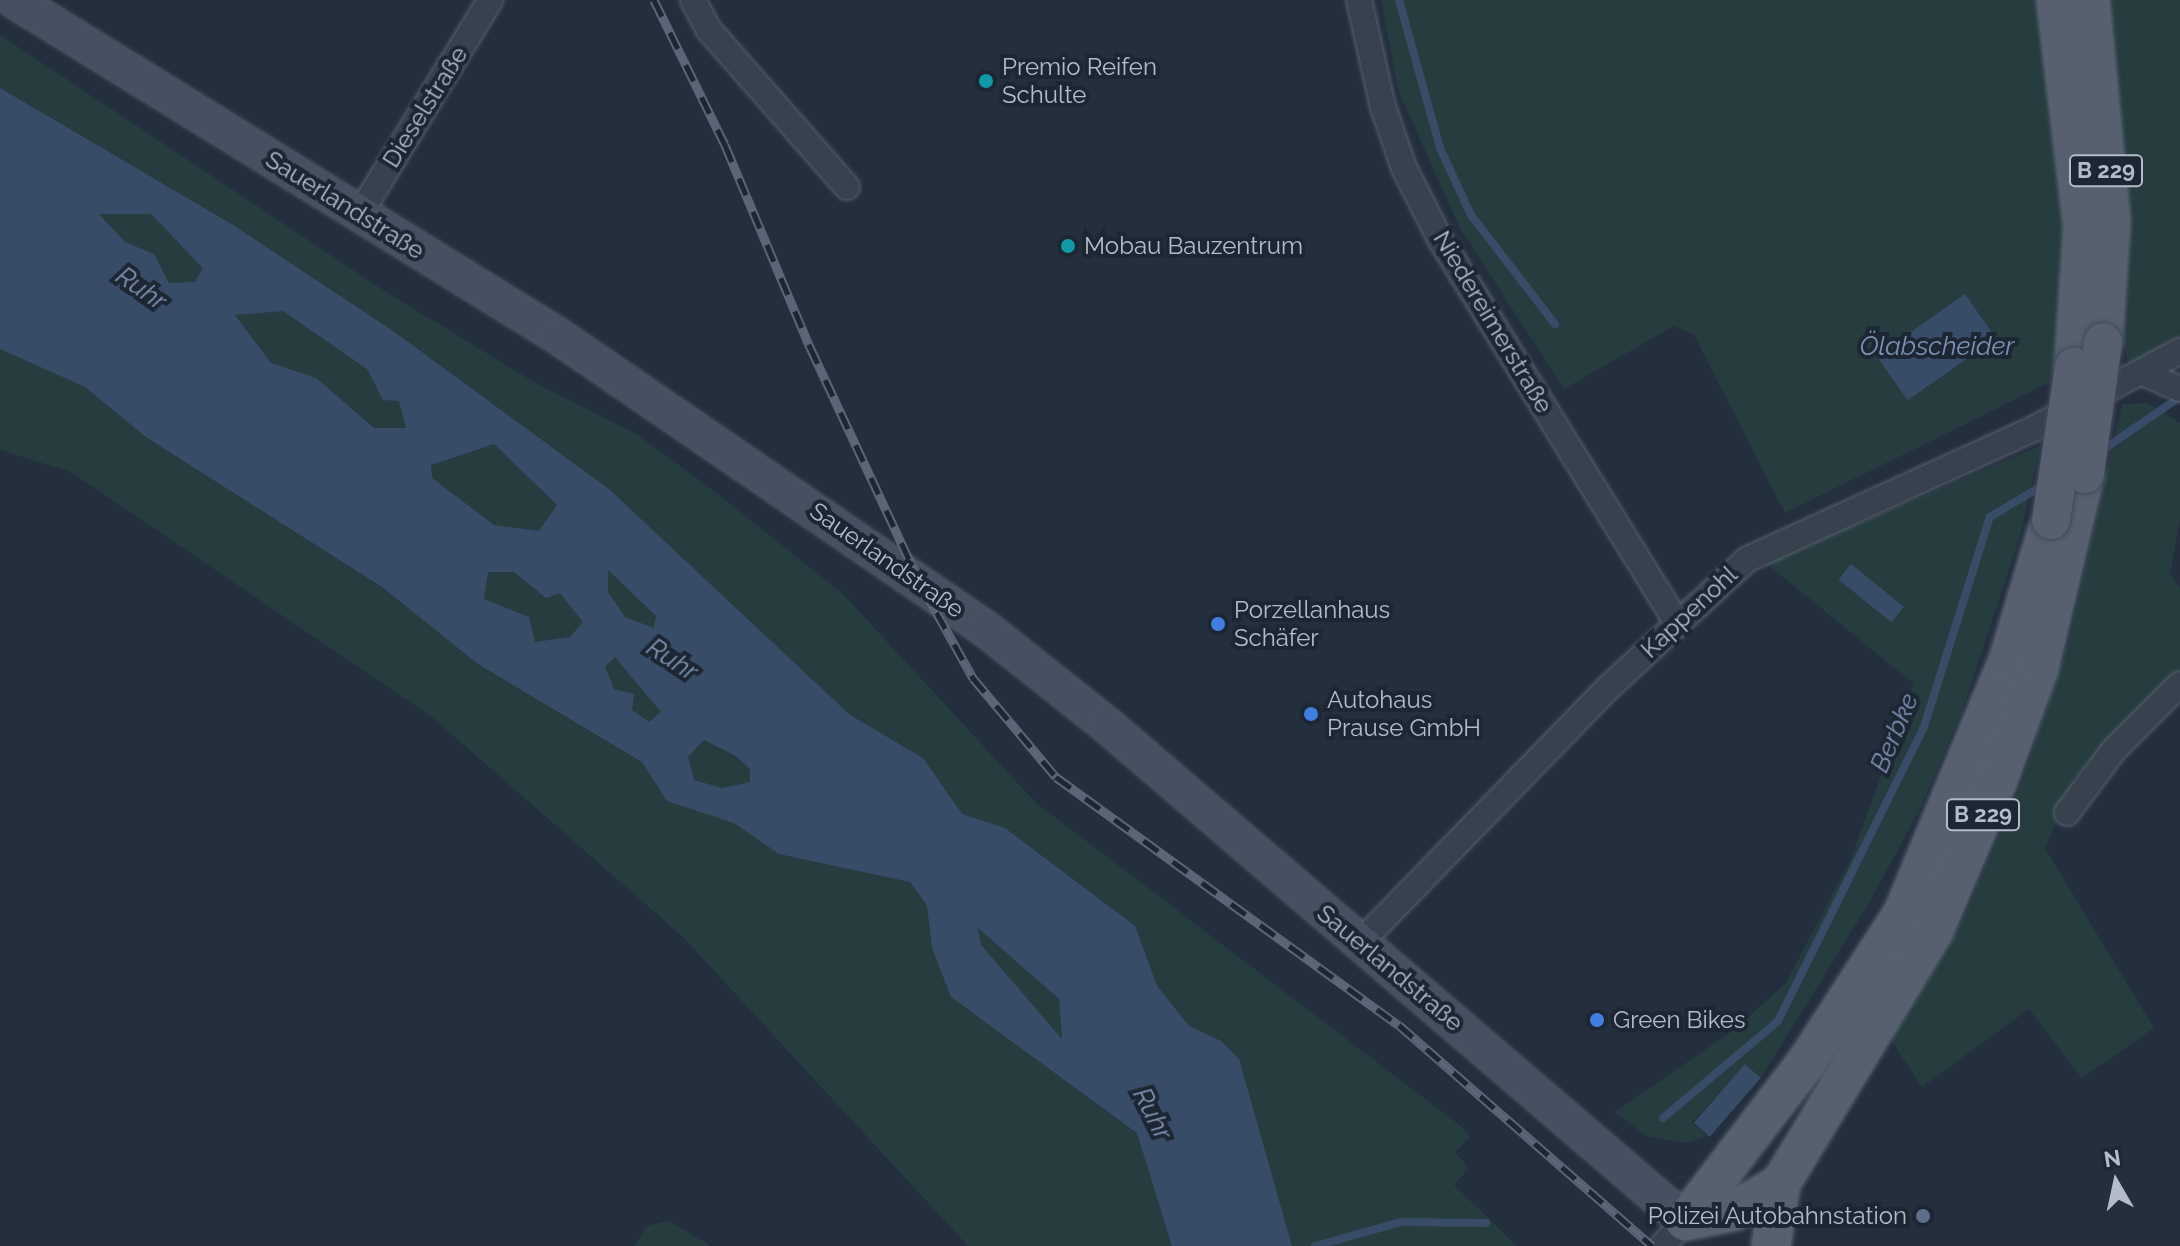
<!DOCTYPE html>
<meta charset="utf-8">
<style>
body{margin:0}
#map{position:relative;width:2180px;height:1246px;overflow:hidden;background:#242f3e;font-family:Raleway,sans-serif}
div>[style]{position:absolute}
.green>*{inset:0;background:#263c3f}
.water>*{inset:0;background:#394c67;transform-origin:0 0}
.stream>*{height:8px;margin:-4px;padding:0 4px;transform-origin:4px;border-radius:4px;background:#394c67}
.river>*{height:50px;margin:-25px;padding:0 25px;transform-origin:25px;border-radius:25px;background:#394c67}
.roads{filter:drop-shadow(0 0 2px #565f6c) drop-shadow(0 0 2px #565f6c)}
.street>*{height:24px;margin:-12px;padding:0 12px;transform-origin:12px;border-radius:12px;background:#38414e}
.secondary>*{height:34px;margin:-17px;padding:0 17px;transform-origin:17px;border-radius:17px;background:#465061}
.primary>*{height:38px;margin:-19px;padding:0 19px;transform-origin:19px;border-radius:19px;background:#56606e}
.rail>*{height:9px;margin-top:-4.5px;transform-origin:0;background:repeating-linear-gradient(90deg,#1d2633 0 18px,#5a6575 0 36px);box-sizing:border-box;border-block:2px solid #5a6575}
.bridges{filter:drop-shadow(0 0 2px #414a57) drop-shadow(0 0 2px #414a57)}
.primary-bridge>*{height:38px;margin:-19px;padding:0 19px;transform-origin:19px;border-radius:19px;background:#56606e}
.dots>*{width:22px;height:22px;translate:-50% -50%;box-sizing:border-box;border:4px solid #1d2633;border-radius:50%}
span{translate:-50% -50%;white-space:nowrap;text-align:center;line-height:1.15;-webkit-text-stroke:8px #1d2633;paint-order:stroke}
.shield-label span{padding:2px 6px;background:#1d2633;border:2px solid;border-radius:6px;-webkit-text-stroke-width:0}
.shield-label{font-size:22px;color:#b4bcc9;font-weight:700}
.poi-label{font-size:24px;color:#b4bcc9}
.left{translate:0 -50%;text-align:left}
.right{translate:-100% -50%;text-align:right}
.street-label{font-size:24px;color:#b4bcc9}
.water-label{font-size:26px;color:#7c92b1;font-style:italic}
.north{position:absolute;left:2076px;top:1142px;width:80px;height:80px;-webkit-text-stroke:6px #1d2633;paint-order:stroke;rotate:351deg;font-size:22px;font-weight:700;line-height:32px;text-align:center;color:#b4bcc9}
.north::after{content:'';display:block;margin:auto;width:28px;height:36px;background:#b4bcc9;clip-path:polygon(50% 0,100% 100%,50% 72%,0 100%)}
</style>
<div id="map">
<div class="green">
<div style="clip-path:polygon(1381px 0,2180px 0,2180px 338px,2128px 365px,2125px 345px,1785px 513px,1694px 335px,1674px 326px,1564px 389px,1460px 228px,1398px 90px)"></div>
<div style="clip-path:polygon(0 35px,383px 290px,532px 381px,638px 435px,714px 491px,843px 594px,1035px 802px,1466px 1130px,1470px 1137px,1455px 1152px,1469px 1168px,1454px 1185px,1517px 1246px,968px 1246px,683px 937px,432px 717px,71px 472px,0 450px)"></div>
<div style="clip-path:polygon(2148px 403px,2180px 423px,2180px 519px,2170px 574px,2180px 588px,2180px 673px,2156px 690px,2075px 777px,2045px 848px,2154px 1028px,2082px 1078px,2029px 1009px,1922px 1087px,1890px 1039px,1961px 923px,2021px 784px,2069px 641px,2122px 404px)"></div>
<div style="clip-path:polygon(2040px 446px,2021px 533px,1962px 711px,1921px 807px,1869px 903px,1761px 1078px,1746px 1064px,1692px 1122px,1707px 1136px,1686px 1143px,1647px 1136px,1615px 1112px,1734px 1030px,1786px 983px,1851px 859px,1914px 684px,1766px 563px)"></div>
<div style="clip-path:polygon(669px 1221px,711px 1246px,635px 1246px,646px 1226px)"></div>
</div>
<div class="water">
<div style="clip-path:polygon(evenodd,0 88px,233px 225px,393px 331px,610px 490px,850px 715px,923px 758px,962px 814px,1005px 828px,1135px 926px,1157px 986px,1189px 1026px,1221px 1041px,1239px 1059px,1292px 1246px,1172px 1246px,1137px 1133px,951px 997px,932px 948px,927px 905px,910px 882px,779px 854px,734px 823px,667px 801px,642px 762px,478px 664px,382px 587px,146px 437px,85px 387px,0 349px,0 88px,99px 214px,151px 214px,203px 268px,195px 282px,169px 283px,154px 254px,125px 242px,99px 214px,0 88px,283px 311px,367px 369px,383px 400px,399px 401px,406px 428px,374px 428px,316px 378px,271px 363px,235px 315px,283px 311px,0 88px,494px 444px,557px 505px,539px 531px,494px 525px,432px 478px,431px 465px,494px 444px,0 88px,608px 570px,656px 616px,654px 628px,625px 617px,608px 592px,608px 570px,0 88px,488px 572px,514px 572px,546px 598px,560px 593px,583px 622px,570px 637px,535px 642px,529px 617px,484px 599px,488px 572px,0 88px,615px 657px,661px 712px,649px 722px,632px 710px,634px 694px,614px 689px,605px 667px,615px 657px,0 88px,704px 740px,736px 756px,750px 769px,750px 782px,722px 788px,694px 780px,688px 757px,704px 740px,0 88px,967px 864px,1033px 912px,1064px 959px,1059px 996px,1062px 1039px,981px 945px,967px 864px)"></div>
<div style="left:1965px;top:294px;width:54px;height:108px;rotate:55deg"></div>
<div style="left:1851px;top:564px;width:68px;height:20px;rotate:39deg"></div>
<div style="left:1745px;top:1064px;width:21px;height:78px;rotate:41deg"></div>
</div>
<div class="stream">
<div style="left:1399px;top:0;width:154px;rotate:74.5deg"></div>
<div style="left:1440px;top:148px;width:74px;rotate:65.2deg"></div>
<div style="left:1471px;top:215px;width:138px;rotate:52.4deg"></div>
<div style="left:2101px;top:451px;width:96px;rotate:-34.4deg"></div>
<div style="left:1663px;top:1118px;width:150px;rotate:-40.1deg"></div>
<div style="left:1778px;top:1021px;width:328px;rotate:-63.6deg"></div>
<div style="left:1924px;top:727px;width:220px;rotate:-72.6deg"></div>
<div style="left:1990px;top:517px;width:64px;rotate:-31deg"></div>
<div style="left:1315px;top:1246px;width:89px;rotate:-15.6deg"></div>
<div style="left:1401px;top:1222px;width:85px;rotate:0.7deg"></div>
</div>
<div class="river">
<div style="left:920px;top:844px;width:225px;rotate:41.2deg"></div>
<div style="left:1089px;top:992px;width:32px;rotate:62deg"></div>
</div>
<div class="roads">
<div class="street">
<div style="left:693px;top:0;width:34px;rotate:62deg"></div>
<div style="left:709px;top:30px;width:209px;rotate:48.7deg"></div>
<div style="left:1359px;top:0;width:110px;rotate:77.4deg"></div>
<div style="left:1383px;top:107px;width:65px;rotate:71deg"></div>
<div style="left:1404px;top:168px;width:80px;rotate:63.1deg"></div>
<div style="left:1440px;top:239px;width:451px;rotate:58.3deg"></div>
<div style="left:359px;top:215px;width:252px;rotate:-58.6deg"></div>
<div style="left:2143px;top:373px;width:40px;rotate:23.4deg"></div>
<div style="left:2067px;top:813px;width:79px;rotate:-53.3deg"></div>
<div style="left:2114px;top:750px;width:93px;rotate:-45deg"></div>
<div style="left:1360px;top:943px;width:356px;rotate:-45.8deg"></div>
<div style="left:1608px;top:688px;width:190px;rotate:-42.7deg"></div>
<div style="left:1748px;top:559px;width:318px;rotate:-24.5deg"></div>
<div style="left:2037px;top:427px;width:162px;rotate:-28deg"></div>
<div style="left:1662px;top:1246px;width:34px;rotate:-47deg"></div>
</div>
<div class="secondary">
<div style="left:14px;top:0;width:639px;rotate:31.7deg"></div>
<div style="left:558px;top:336px;width:520px;rotate:34.42deg"></div>
<div style="left:987px;top:630px;width:154px;rotate:38.4deg"></div>
<div style="left:1108px;top:726px;width:760px;rotate:40.63deg"></div>
</div>
<div class="primary">
<div style="left:2056px;top:0;width:229px;rotate:83.2deg"></div>
<div style="left:2083px;top:227px;width:140px;rotate:93.7deg"></div>
<div style="left:2090px;top:0;width:222px;rotate:84.6deg"></div>
<div style="left:2111px;top:221px;width:121px;rotate:93.8deg"></div>
<div style="left:1685px;top:1221px;width:199px;rotate:-52.6deg"></div>
<div style="left:1806px;top:1063px;width:179px;rotate:-57.1deg"></div>
<div style="left:1903px;top:913px;width:276px;rotate:-67.4deg"></div>
<div style="left:2009px;top:658px;width:132px;rotate:-73.2deg"></div>
<div style="left:1685px;top:1221px;width:51px;rotate:-11.3deg"></div>
<div style="left:1735px;top:1211px;width:54px;rotate:-31.3deg"></div>
<div style="left:1771px;top:1246px;width:64px;rotate:-81deg"></div>
<div style="left:1781px;top:1183px;width:296px;rotate:-58.8deg"></div>
<div style="left:1934px;top:930px;width:163px;rotate:-66.9deg"></div>
<div style="left:1998px;top:780px;width:119px;rotate:-69.9deg"></div>
<div style="left:2039px;top:668px;width:199px;rotate:-76.7deg"></div>
</div>
</div>
<div class="rail">
<div style="left:654px;top:0;width:161px;rotate:63.9deg"></div>
<div style="left:725px;top:145px;width:219px;rotate:67.2deg"></div>
<div style="left:810px;top:347px;width:258px;rotate:65deg"></div>
<div style="left:919px;top:581px;width:111px;rotate:60.9deg"></div>
<div style="left:973px;top:678px;width:129px;rotate:50deg"></div>
<div style="left:1056px;top:777px;width:423px;rotate:35.9deg"></div>
<div style="left:1399px;top:1025px;width:336px;rotate:41.1deg"></div>
</div>
<div class="bridges">
<div class="primary-bridge">
<div style="left:2085px;top:474px;width:133px;rotate:-82.2deg"></div>
<div style="left:2051px;top:520px;width:155px;rotate:-81.5deg"></div>
</div>
</div>
<div class="dots">
<div style="left:986px;top:81px;background:#0f9aa8"></div>
<div style="left:1068px;top:246px;background:#0f9aa8"></div>
<div style="left:1218px;top:624px;background:#3f7fe0"></div>
<div style="left:1311px;top:714px;background:#3f7fe0"></div>
<div style="left:1597px;top:1020px;background:#3f7fe0"></div>
<div style="left:1923px;top:1216px;background:#5c6f8a"></div>
</div>
<div class="shield-label">
<span style="left:2106px;top:171px">B 229</span>
<span style="left:1983px;top:815px">B 229</span>
</div>
<div class="poi-label">
<span class="left" style="left:1002px;top:81px">Premio Reifen<br>Schulte</span>
<span class="left" style="left:1084px;top:246px">Mobau Bauzentrum</span>
<span class="left" style="left:1234px;top:624px">Porzellanhaus<br>Schäfer</span>
<span class="left" style="left:1327px;top:714px">Autohaus<br>Prause GmbH</span>
<span class="left" style="left:1613px;top:1020px">Green Bikes</span>
<span class="right" style="left:1907px;top:1216px">Polizei Autobahnstation</span>
</div>
<div class="street-label">
<span style="left:425px;top:107px;rotate:-58deg">Dieselstraße</span>
<span style="left:345px;top:205px;rotate:32deg">Sauerlandstraße</span>
<span style="left:1493px;top:322px;rotate:59deg">Niedereimerstraße</span>
<span style="left:887px;top:560px;rotate:35deg">Sauerlandstraße</span>
<span style="left:1689px;top:612px;rotate:-43deg">Kappenohl</span>
<span style="left:1390px;top:968px;rotate:40deg">Sauerlandstraße</span>
</div>
<div class="water-label">
<span style="left:141px;top:289px;rotate:35deg">Ruhr</span>
<span style="left:1937px;top:347px">Ölabscheider</span>
<span style="left:672px;top:660px;rotate:33deg">Ruhr</span>
<span style="left:1895px;top:733px;rotate:-67deg">Berbke</span>
<span style="left:1152px;top:1114px;rotate:63deg">Ruhr</span>
</div>
<div class="north">N</div>
</div>
